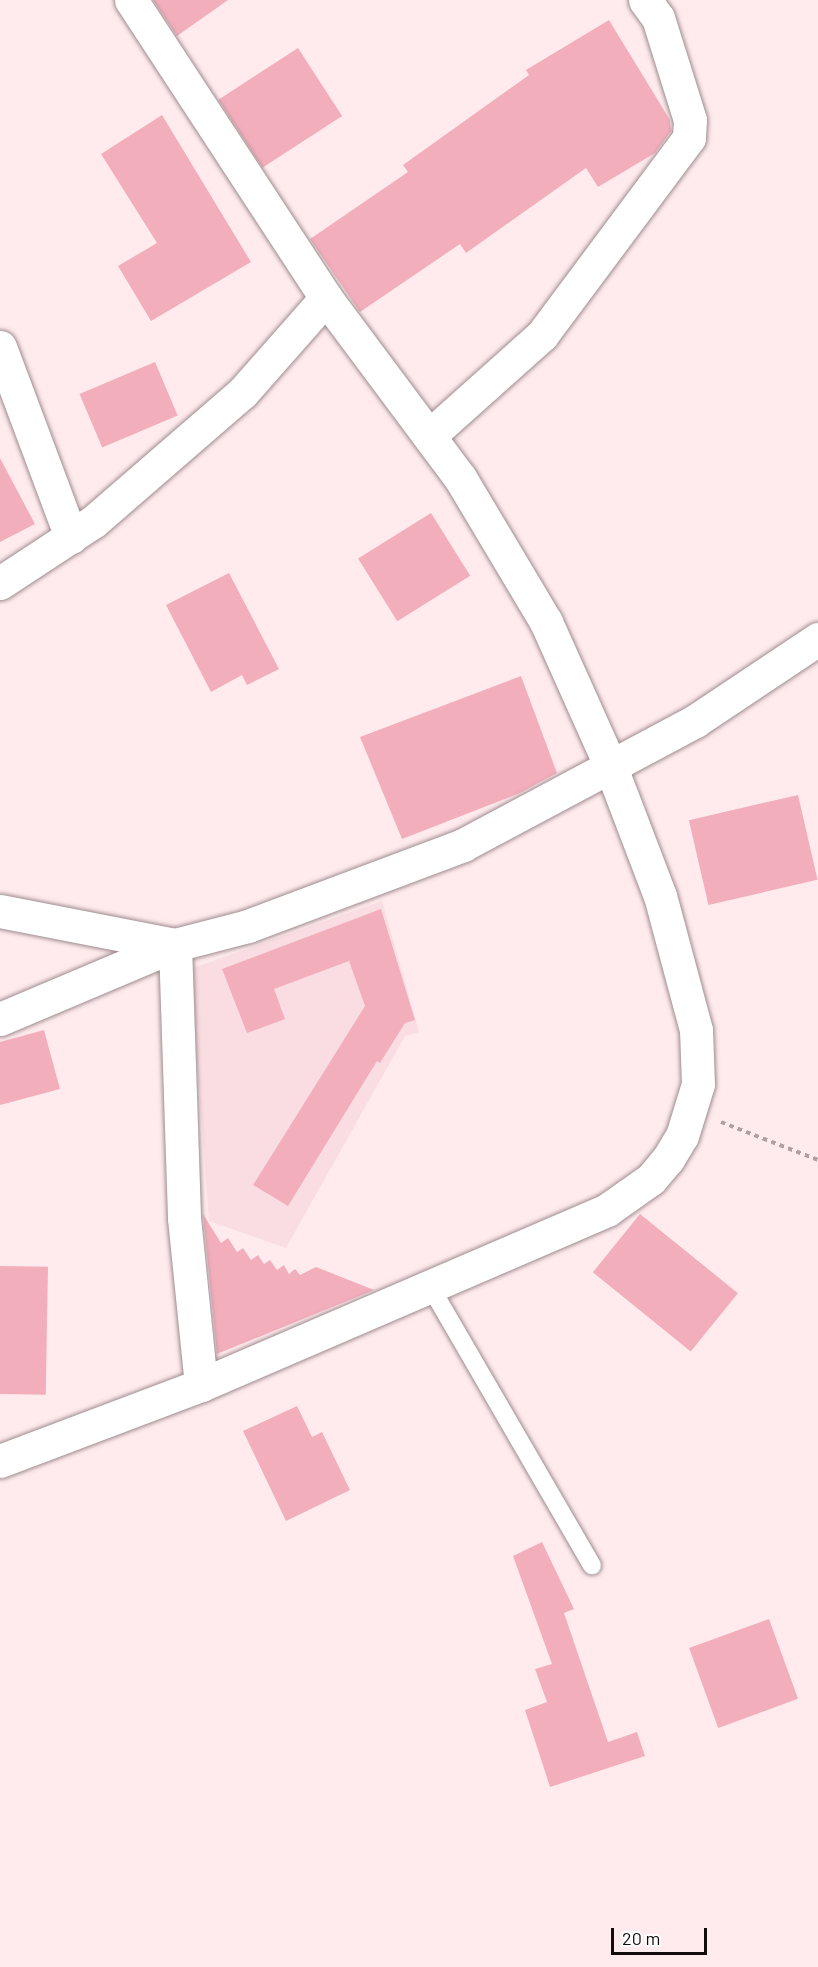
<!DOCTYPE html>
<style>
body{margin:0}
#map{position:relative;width:818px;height:1967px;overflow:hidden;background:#ffebee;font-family:Barlow,sans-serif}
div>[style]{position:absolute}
.built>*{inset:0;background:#f9dde2}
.building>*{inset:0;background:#f3aebc;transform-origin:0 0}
.path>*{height:4px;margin-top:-2px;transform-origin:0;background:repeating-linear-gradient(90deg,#af9fa2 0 4.5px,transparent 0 9px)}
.roads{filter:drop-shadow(0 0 2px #9e8c8f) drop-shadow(0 0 2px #9e8c8f)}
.service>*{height:18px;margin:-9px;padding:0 9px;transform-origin:9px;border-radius:9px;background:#fff}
.minor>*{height:33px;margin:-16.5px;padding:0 16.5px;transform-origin:16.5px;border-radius:16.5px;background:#fff}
span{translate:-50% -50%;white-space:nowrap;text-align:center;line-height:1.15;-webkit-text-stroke:6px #fefefe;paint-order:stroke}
.scale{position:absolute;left:611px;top:1928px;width:96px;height:27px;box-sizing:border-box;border:3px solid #120c0d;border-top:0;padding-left:8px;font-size:18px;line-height:21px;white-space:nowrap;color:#120c0d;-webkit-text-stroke:4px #fefefe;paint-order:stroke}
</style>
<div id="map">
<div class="built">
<div style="clip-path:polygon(382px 901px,419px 1032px,405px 1036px,286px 1248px,209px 1221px,190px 969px)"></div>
</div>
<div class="building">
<div style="clip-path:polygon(153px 0,228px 0,177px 36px)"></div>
<div style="clip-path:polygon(609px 20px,670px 120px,671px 131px,655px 153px,598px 187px,586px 168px,466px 253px,460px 244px,360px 312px,310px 239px,408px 172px,403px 165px,529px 75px,526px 70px)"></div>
<div style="left:298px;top:48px;width:81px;height:95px;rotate:57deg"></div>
<div style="clip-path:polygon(162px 115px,251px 262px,151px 321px,118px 266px,157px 243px,101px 154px)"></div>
<div style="left:155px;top:362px;width:58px;height:82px;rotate:67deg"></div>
<div style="clip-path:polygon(0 458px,35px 524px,0 542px)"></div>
<div style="left:431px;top:513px;width:74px;height:86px;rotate:58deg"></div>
<div style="clip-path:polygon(229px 573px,279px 669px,247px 685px,242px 675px,211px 692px,166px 605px)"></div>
<div style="clip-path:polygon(521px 676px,557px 773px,520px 793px,402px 839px,360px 737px)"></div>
<div style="left:798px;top:795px;width:87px;height:112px;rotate:77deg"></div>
<div style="clip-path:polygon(381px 909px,415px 1020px,405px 1023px,380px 1063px,377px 1061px,288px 1206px,253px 1185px,365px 1006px,349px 961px,274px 989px,285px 1019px,247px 1033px,222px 969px)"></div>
<div style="clip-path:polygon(44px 1030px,60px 1089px,0 1105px,0 1042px)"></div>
<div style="clip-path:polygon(203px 1214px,221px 1243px,228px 1238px,237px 1252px,243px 1248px,251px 1260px,258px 1255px,264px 1264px,270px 1260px,277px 1270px,284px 1265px,289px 1274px,295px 1269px,300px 1275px,316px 1267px,374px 1290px,217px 1354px)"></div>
<div style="left:640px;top:1214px;width:126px;height:75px;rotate:39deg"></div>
<div style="left:0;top:1266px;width:48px;height:128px;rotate:1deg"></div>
<div style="clip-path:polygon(297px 1406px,312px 1437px,322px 1432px,350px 1490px,286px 1521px,243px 1431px)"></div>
<div style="clip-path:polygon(542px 1542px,574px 1609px,564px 1613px,608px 1742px,637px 1732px,645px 1756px,550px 1787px,525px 1710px,547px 1702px,535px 1669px,552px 1664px,513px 1556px)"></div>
<div style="left:769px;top:1619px;width:85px;height:85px;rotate:70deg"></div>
</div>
<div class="path">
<div style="left:721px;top:1122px;width:104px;rotate:21.4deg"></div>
</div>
<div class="roads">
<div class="service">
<div style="left:430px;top:1286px;width:323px;rotate:59.9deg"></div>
</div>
<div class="minor">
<div style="left:0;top:347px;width:203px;rotate:69.5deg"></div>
<div style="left:429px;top:436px;width:152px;rotate:-41.8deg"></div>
<div style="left:542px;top:335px;width:246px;rotate:-53.3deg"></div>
<div style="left:689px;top:138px;width:18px;rotate:-87deg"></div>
<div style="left:690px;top:120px;width:107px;rotate:-107.4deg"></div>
<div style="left:658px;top:18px;width:22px;rotate:-126deg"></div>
<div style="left:0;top:583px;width:111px;rotate:-33.3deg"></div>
<div style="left:93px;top:522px;width:198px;rotate:-40.9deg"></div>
<div style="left:243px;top:392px;width:125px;rotate:-48.6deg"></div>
<div style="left:0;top:911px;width:178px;rotate:11deg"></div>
<div style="left:175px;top:945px;width:75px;rotate:-14.6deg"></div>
<div style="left:248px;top:926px;width:230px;rotate:-20.6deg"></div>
<div style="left:463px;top:845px;width:263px;rotate:-28.1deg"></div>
<div style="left:695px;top:721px;width:148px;rotate:-33.7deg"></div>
<div style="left:0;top:1019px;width:190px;rotate:-22.9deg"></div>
<div style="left:175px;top:945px;width:273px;rotate:88.1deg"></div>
<div style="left:184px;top:1218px;width:168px;rotate:84.2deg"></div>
<div style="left:0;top:1461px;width:215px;rotate:-20.7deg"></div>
<div style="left:201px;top:1385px;width:442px;rotate:-23.3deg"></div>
<div style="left:607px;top:1210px;width:54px;rotate:-35.2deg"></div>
<div style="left:651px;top:1179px;width:26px;rotate:-50deg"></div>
<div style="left:668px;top:1159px;width:27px;rotate:-59deg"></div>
<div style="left:682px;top:1136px;width:54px;rotate:-72.9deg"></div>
<div style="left:698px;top:1084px;width:54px;rotate:-92.1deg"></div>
<div style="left:696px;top:1030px;width:139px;rotate:-105deg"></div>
<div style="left:660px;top:896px;width:140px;rotate:-110.9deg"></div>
<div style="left:610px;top:765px;width:157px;rotate:-114.1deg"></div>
<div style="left:546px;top:622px;width:168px;rotate:-120.8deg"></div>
<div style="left:460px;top:478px;width:224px;rotate:-126.7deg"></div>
<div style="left:326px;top:298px;width:356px;rotate:-123.2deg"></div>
</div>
</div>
<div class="scale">20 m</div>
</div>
